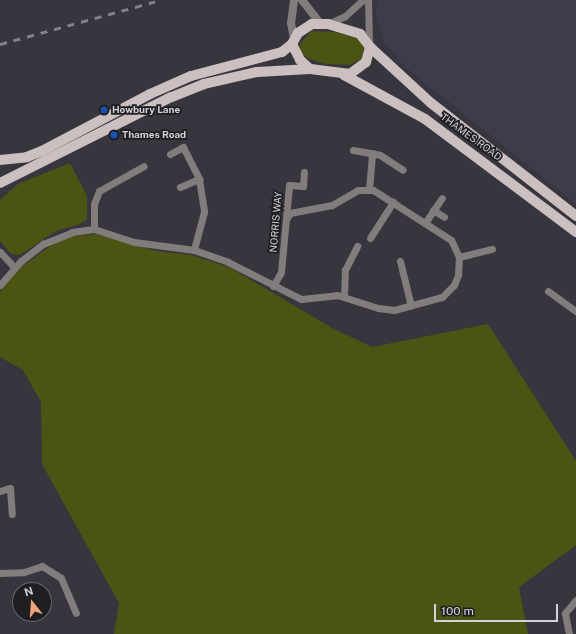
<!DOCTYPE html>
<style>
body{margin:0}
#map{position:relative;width:576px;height:634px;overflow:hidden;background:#37363f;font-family:"Public Sans",sans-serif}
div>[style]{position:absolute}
.built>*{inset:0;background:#3e3b4b}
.green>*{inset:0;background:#4b5412}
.minor>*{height:7px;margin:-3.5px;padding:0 3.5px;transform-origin:3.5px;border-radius:3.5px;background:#827c7c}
.tertiary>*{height:8px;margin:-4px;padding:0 4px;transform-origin:4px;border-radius:4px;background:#827c7c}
.primary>*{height:10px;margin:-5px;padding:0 5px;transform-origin:5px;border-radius:5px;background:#cbbfbf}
.rail>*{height:2.5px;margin-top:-1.25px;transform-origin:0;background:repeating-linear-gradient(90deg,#828189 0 7px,transparent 0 14px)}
.dots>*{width:11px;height:11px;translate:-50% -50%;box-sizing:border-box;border:2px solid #1f1e22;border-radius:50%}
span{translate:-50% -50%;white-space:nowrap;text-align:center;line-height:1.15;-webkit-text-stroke:3.5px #1f1e22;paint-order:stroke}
.poi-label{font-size:10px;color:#d3d2d8;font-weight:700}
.left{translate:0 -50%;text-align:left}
.street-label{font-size:10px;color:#d3d2d8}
.north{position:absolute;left:12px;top:582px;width:40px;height:40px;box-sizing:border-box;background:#1f1e22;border:1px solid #67666b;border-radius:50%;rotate:343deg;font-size:11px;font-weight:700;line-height:16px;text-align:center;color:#d3d2d8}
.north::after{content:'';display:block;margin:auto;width:14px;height:18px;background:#efa376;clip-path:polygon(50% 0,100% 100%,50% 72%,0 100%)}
.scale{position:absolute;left:434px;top:604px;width:124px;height:18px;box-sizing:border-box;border:2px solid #d3d2d8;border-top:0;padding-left:5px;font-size:12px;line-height:14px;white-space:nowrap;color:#d3d2d8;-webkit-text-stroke:3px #1f1e22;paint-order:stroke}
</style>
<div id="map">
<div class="built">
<div style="clip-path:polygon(378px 0,576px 0,576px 204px,405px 67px,383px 40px,375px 11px)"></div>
</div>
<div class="green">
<div style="clip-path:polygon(311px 31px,336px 32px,358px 39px,364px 47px,362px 58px,350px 65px,325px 64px,307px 58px,301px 52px,300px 44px)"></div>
<div style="clip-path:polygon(70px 163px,87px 196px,87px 219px,80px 224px,56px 231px,20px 255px,11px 254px,0 241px,0 200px,18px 184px)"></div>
<div style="clip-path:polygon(99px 234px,156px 251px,191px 255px,229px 267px,332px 328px,372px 347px,488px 324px,576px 461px,576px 545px,519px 587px,528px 634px,114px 634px,119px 603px,42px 464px,41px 402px,23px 370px,0 357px,0 292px,16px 271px,50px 246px,73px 236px)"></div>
</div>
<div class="minor">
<div style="left:368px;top:0;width:42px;rotate:88.6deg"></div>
<div style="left:328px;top:24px;width:19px;rotate:-25deg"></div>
<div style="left:345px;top:16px;width:24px;rotate:-42deg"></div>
<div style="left:353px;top:150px;width:27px;rotate:10deg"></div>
<div style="left:380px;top:155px;width:27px;rotate:33deg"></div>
<div style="left:170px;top:154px;width:15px;rotate:-28deg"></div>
<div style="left:183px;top:147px;width:36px;rotate:63deg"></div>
<div style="left:199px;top:179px;width:33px;rotate:81deg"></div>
<div style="left:204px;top:212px;width:39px;rotate:105deg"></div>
<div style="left:180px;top:187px;width:21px;rotate:-23deg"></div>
<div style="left:369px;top:189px;width:36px;rotate:-85deg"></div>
<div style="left:433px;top:210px;width:13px;rotate:32deg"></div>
<div style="left:425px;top:223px;width:30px;rotate:-56deg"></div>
<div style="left:94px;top:229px;width:25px;rotate:-90deg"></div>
<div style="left:94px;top:204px;width:14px;rotate:-69deg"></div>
<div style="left:99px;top:191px;width:51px;rotate:-29.1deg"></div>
<div style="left:370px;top:238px;width:43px;rotate:-57.4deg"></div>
<div style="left:0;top:252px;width:21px;rotate:47deg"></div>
<div style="left:459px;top:257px;width:34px;rotate:-14deg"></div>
<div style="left:400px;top:261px;width:46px;rotate:76.3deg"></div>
<div style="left:0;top:285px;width:32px;rotate:-49deg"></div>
<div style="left:21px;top:261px;width:28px;rotate:-38deg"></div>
<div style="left:43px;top:244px;width:31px;rotate:-22deg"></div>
<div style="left:72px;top:232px;width:22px;rotate:-8deg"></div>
<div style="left:94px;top:229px;width:42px;rotate:18deg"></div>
<div style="left:134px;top:242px;width:61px;rotate:7.6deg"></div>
<div style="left:194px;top:250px;width:36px;rotate:19deg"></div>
<div style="left:228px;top:262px;width:82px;rotate:26.9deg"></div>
<div style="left:301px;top:299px;width:36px;rotate:-6deg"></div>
<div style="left:337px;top:295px;width:43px;rotate:17.6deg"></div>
<div style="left:378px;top:308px;width:16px;rotate:7deg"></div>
<div style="left:394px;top:310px;width:50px;rotate:-15.2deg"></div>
<div style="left:442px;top:297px;width:17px;rotate:-45deg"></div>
<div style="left:454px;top:285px;width:11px;rotate:-68deg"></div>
<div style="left:458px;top:275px;width:18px;rotate:-87deg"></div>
<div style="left:459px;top:257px;width:19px;rotate:-115deg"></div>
<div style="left:451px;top:240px;width:93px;rotate:-147.3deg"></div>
<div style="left:373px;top:190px;width:15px;rotate:180deg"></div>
<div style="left:358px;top:190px;width:30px;rotate:150deg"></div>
<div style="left:332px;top:205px;width:43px;rotate:169.2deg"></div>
<div style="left:290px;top:213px;width:6px;rotate:121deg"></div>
<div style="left:273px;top:286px;width:16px;rotate:-60deg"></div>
<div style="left:281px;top:272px;width:87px;rotate:-84.7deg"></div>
<div style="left:289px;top:185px;width:14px;rotate:4deg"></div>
<div style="left:303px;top:186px;width:14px;rotate:-86deg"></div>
<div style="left:548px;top:291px;width:34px;rotate:36deg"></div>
<div style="left:344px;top:296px;width:26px;rotate:-88deg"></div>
<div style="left:345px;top:270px;width:27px;rotate:-63deg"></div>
<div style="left:0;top:491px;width:10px;rotate:-17deg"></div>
<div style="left:10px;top:488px;width:26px;rotate:86deg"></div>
<div style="left:0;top:573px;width:24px;rotate:-2deg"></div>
<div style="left:24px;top:572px;width:19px;rotate:-18deg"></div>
<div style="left:42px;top:566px;width:22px;rotate:32deg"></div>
<div style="left:61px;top:578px;width:38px;rotate:67deg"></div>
<div style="left:569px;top:634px;width:21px;rotate:-101deg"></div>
<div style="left:565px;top:613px;width:17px;rotate:-50deg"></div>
</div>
<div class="tertiary">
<div style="left:294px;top:0;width:23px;rotate:97deg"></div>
<div style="left:291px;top:23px;width:15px;rotate:79deg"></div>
<div style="left:302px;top:0;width:29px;rotate:52deg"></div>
</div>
<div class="primary">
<div style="left:292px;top:44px;width:18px;rotate:63deg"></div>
<div style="left:300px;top:60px;width:13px;rotate:42deg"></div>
<div style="left:370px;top:47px;width:83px;rotate:42.6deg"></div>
<div style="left:431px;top:103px;width:184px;rotate:37.9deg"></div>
<div style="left:344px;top:75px;width:92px;rotate:28.5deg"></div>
<div style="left:425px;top:119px;width:189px;rotate:36.8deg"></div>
<div style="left:0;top:160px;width:27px;rotate:-6deg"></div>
<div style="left:27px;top:157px;width:16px;rotate:-22deg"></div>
<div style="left:42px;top:151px;width:122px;rotate:-27.8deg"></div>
<div style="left:150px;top:94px;width:45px;rotate:-23.7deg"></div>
<div style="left:191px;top:76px;width:94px;rotate:-14.8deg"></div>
<div style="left:282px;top:52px;width:13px;rotate:-39deg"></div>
<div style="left:292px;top:44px;width:13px;rotate:-61deg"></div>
<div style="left:298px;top:33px;width:17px;rotate:-33deg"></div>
<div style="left:312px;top:24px;width:16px"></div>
<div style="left:328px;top:24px;width:34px;rotate:17deg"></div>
<div style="left:360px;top:34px;width:16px;rotate:52deg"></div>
<div style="left:370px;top:47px;width:16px;rotate:105deg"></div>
<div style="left:366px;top:62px;width:20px;rotate:143deg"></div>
<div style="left:350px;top:74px;width:40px;rotate:-172.9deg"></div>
<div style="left:310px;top:69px;width:53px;rotate:176.8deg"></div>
<div style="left:257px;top:72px;width:54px;rotate:167.2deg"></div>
<div style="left:204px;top:84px;width:35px;rotate:158deg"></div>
<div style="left:171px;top:97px;width:191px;rotate:153.3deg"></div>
</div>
<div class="rail">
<div style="left:0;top:44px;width:167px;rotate:-15.3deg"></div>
</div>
<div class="dots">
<div style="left:104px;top:110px;background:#1a4fb4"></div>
<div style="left:114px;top:135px;background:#1a4fb4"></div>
</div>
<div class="poi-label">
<span class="left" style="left:112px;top:110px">Howbury Lane</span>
<span class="left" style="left:122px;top:135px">Thames Road</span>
</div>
<div class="street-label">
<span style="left:471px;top:137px;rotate:36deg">THAMES ROAD</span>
<span style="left:276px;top:222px;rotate:-85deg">NORRIS WAY</span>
</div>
<div class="north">N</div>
<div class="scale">100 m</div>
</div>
